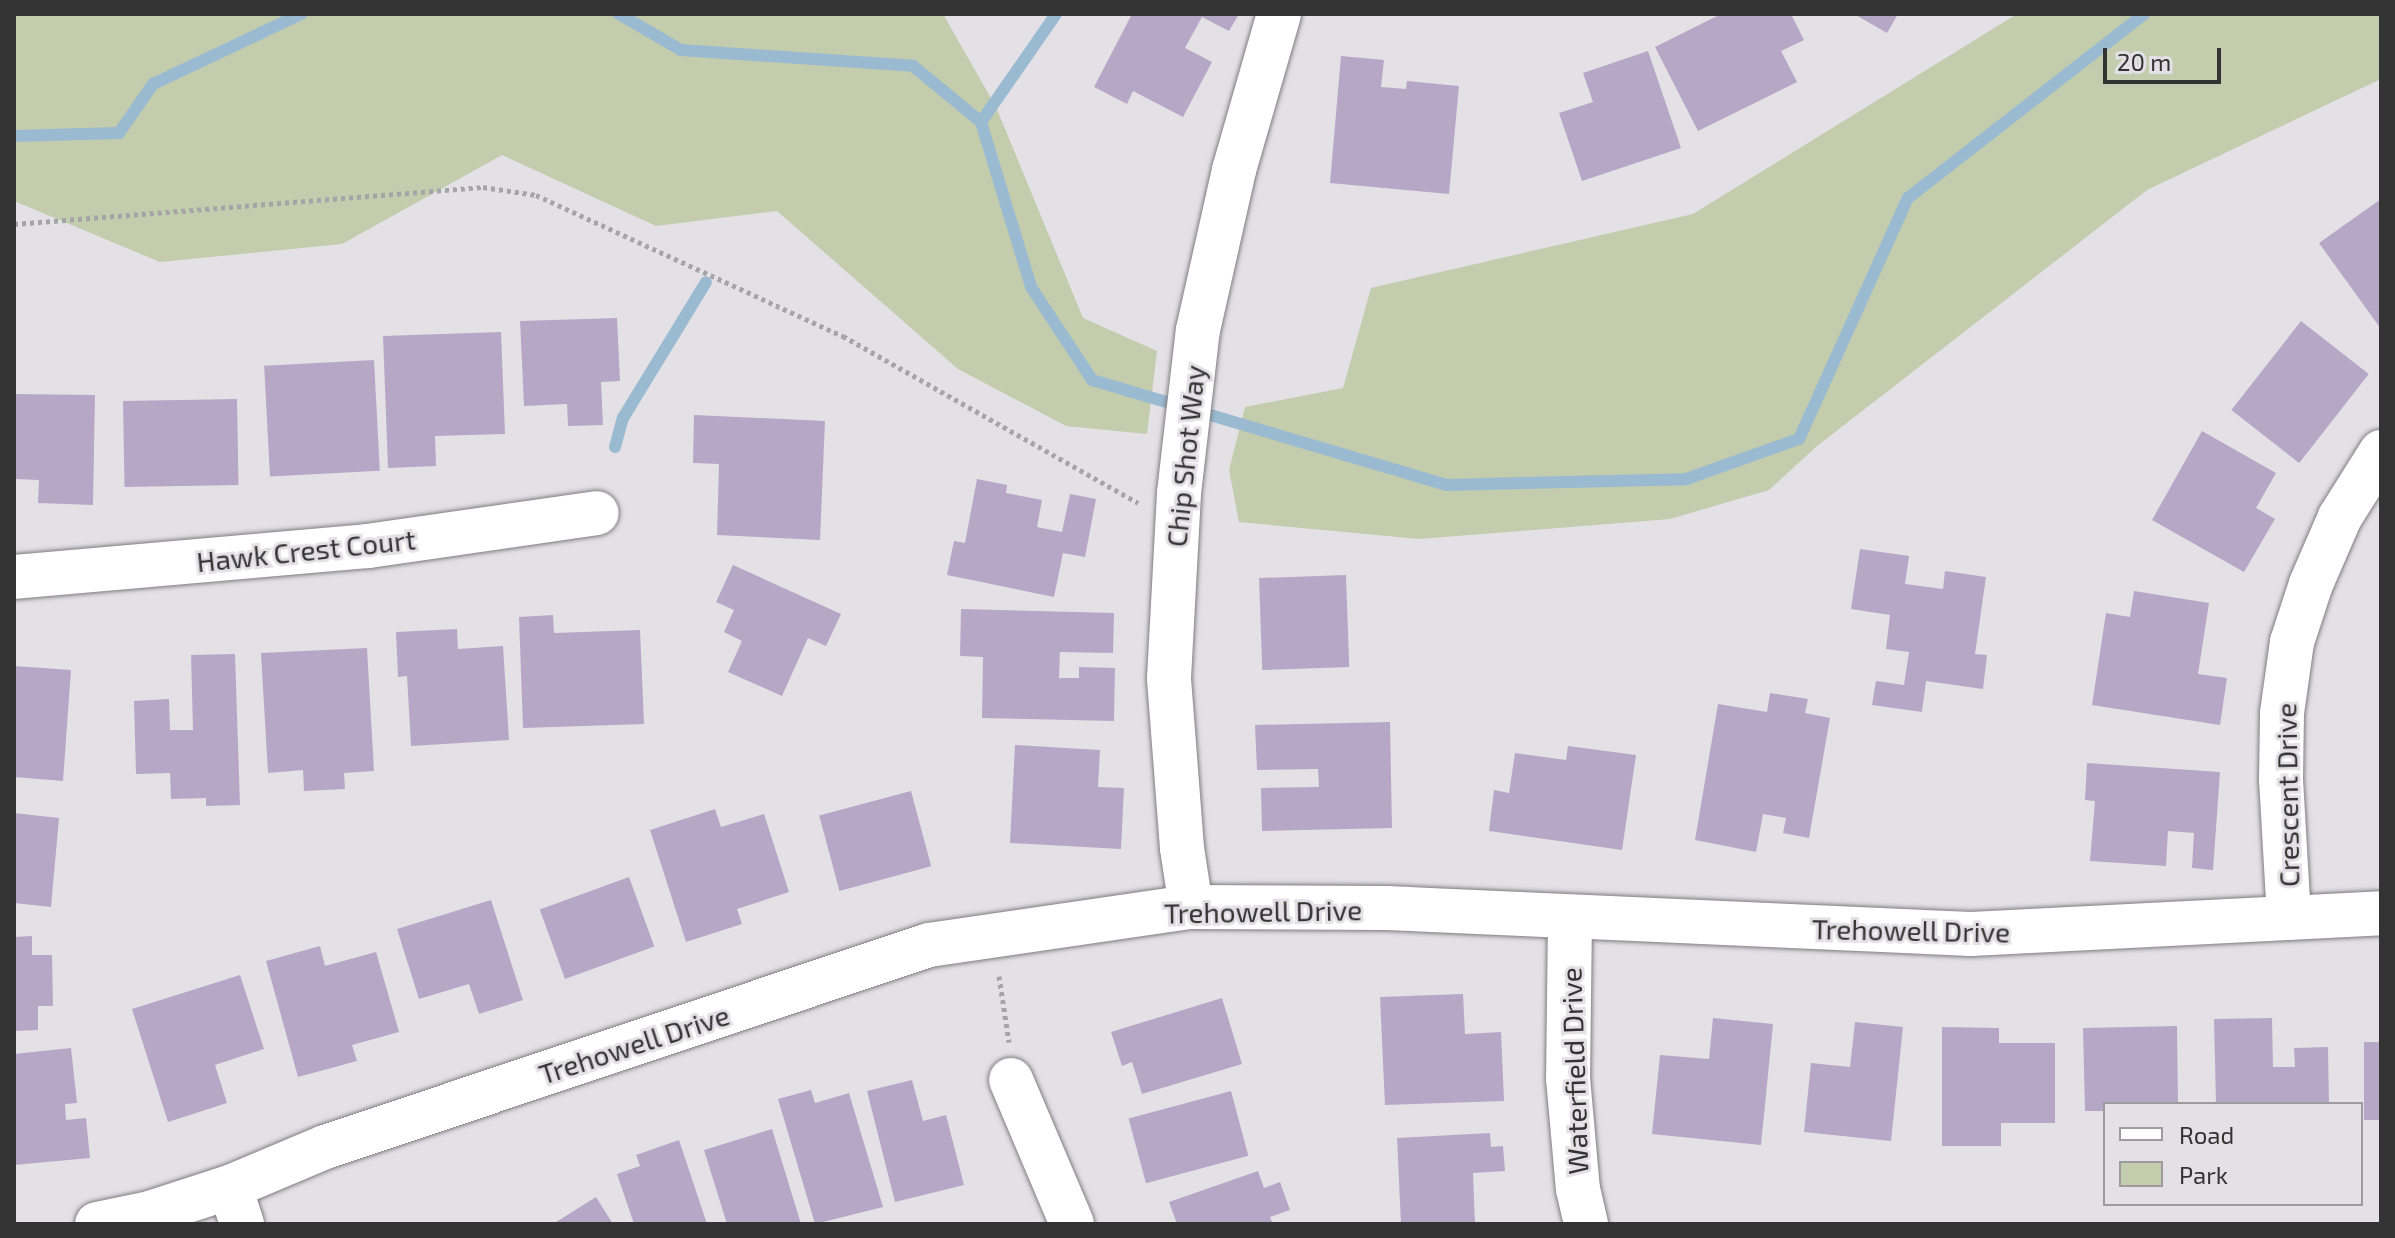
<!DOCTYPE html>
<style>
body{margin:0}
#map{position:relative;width:2395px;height:1238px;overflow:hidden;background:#e3e1e5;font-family:"Exo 2",sans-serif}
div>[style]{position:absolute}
.green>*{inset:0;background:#c3ccac}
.stream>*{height:12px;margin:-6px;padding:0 6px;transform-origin:6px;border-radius:6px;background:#9abad1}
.building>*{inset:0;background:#b7a7c7;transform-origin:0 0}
.path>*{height:5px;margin-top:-2.5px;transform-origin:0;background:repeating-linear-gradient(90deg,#a5a4a7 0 4px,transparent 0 8px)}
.roads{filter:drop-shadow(0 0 2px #7f7d80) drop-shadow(0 0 2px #7f7d80)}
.minor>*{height:44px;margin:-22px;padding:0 22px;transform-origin:22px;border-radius:22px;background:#fff}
span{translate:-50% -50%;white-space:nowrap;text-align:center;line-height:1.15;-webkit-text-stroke:6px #e3e1e5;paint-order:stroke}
.street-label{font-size:28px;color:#333334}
.frame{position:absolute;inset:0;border:16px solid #333334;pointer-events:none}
.legend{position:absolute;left:2103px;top:1102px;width:260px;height:104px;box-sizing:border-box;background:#e3e1e5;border:2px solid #9d9b9e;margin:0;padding:10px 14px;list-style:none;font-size:24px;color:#333334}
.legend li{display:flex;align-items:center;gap:16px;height:40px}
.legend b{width:40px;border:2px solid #9d9b9e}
.scale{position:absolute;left:2103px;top:48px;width:118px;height:36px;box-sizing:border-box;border:4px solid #333334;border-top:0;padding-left:10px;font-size:24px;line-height:28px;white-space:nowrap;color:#333334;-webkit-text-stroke:6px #e3e1e5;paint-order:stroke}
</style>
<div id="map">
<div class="green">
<div style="clip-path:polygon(14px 14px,943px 14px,996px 107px,1083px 318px,1157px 351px,1147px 434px,1066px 426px,958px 369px,777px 211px,656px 226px,502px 155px,342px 244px,160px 262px,14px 201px)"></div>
<div style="clip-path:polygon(2017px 14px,2381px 14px,2381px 79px,2147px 190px,1817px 446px,1769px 490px,1670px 519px,1419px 539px,1239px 522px,1229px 470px,1245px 407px,1343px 388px,1371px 288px,1693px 214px)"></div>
</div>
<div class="stream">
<div style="left:619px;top:14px;width:72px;rotate:30.1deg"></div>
<div style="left:681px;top:50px;width:233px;rotate:3.9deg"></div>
<div style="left:913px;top:66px;width:88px;rotate:39.5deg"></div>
<div style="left:981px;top:122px;width:172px;rotate:73.1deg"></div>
<div style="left:1031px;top:287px;width:111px;rotate:56.7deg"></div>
<div style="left:1092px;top:380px;width:369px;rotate:16.5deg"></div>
<div style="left:1446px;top:485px;width:240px;rotate:-1.4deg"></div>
<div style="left:1686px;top:479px;width:120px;rotate:-19.5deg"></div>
<div style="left:1799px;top:439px;width:265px;rotate:-65.7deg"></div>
<div style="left:1908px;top:198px;width:299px;rotate:-37.9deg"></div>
<div style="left:981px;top:122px;width:131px;rotate:-55.2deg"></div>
<div style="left:14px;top:136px;width:105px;rotate:-1.6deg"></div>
<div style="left:119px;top:133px;width:60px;rotate:-55.2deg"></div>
<div style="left:153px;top:84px;width:164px;rotate:-25.3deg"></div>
<div style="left:615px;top:447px;width:30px;rotate:-75deg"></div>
<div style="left:623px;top:418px;width:159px;rotate:-58.6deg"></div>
</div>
<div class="building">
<div style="clip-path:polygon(1132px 14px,1239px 14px,1229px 31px,1202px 17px,1185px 48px,1212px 62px,1183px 117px,1133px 91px,1127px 104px,1094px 87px)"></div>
<div style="clip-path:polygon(1721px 14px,1791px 14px,1804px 40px,1781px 51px,1797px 82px,1698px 131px,1655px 47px)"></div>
<div style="clip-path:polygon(1854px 14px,1898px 14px,1887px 33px)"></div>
<div style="clip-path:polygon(1648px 51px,1681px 148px,1582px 181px,1559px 113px,1593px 102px,1583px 73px)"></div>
<div style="clip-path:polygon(1341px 56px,1384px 60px,1381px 87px,1406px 89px,1407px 81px,1459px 86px,1449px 194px,1330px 183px)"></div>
<div style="clip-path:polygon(2381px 199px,2381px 329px,2319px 243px)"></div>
<div style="clip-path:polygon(617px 318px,620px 381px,601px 382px,603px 425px,568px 426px,567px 404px,524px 406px,520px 321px)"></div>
<div style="left:2301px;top:321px;width:86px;height:113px;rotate:38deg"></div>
<div style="clip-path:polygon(501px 332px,505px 434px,435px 436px,436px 466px,388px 468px,383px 336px)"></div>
<div style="left:374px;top:360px;width:111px;height:110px;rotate:87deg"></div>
<div style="clip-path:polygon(14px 394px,95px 395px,93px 505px,38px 503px,39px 480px,14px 479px)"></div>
<div style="left:237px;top:399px;width:86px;height:114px;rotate:89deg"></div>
<div style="clip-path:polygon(694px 415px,825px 421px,820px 540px,717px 535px,719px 464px,693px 463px)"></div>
<div style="clip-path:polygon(2202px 431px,2276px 473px,2256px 508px,2275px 519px,2244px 572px,2152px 520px)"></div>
<div style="clip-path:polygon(977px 479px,1007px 485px,1006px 493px,1042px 500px,1037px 527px,1062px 532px,1070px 494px,1096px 499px,1085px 557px,1063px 553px,1054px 597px,947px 575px,954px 541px,965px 543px)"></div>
<div style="clip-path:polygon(1860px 549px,1909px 556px,1905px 584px,1943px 589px,1945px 571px,1986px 577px,1975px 654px,1987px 655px,1983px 689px,1926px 681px,1922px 712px,1872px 705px,1876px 681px,1904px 685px,1909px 652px,1886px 649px,1890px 615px,1851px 609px)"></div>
<div style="clip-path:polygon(733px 565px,841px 614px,826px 646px,808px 638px,782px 696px,728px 672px,742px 641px,724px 632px,734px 610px,716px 602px)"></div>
<div style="left:1346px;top:575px;width:92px;height:87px;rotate:88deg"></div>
<div style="clip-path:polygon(2134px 591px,2209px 603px,2198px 674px,2227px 678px,2220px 725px,2092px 705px,2106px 613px,2130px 617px)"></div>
<div style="clip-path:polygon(961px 609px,1114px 613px,1113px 653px,1060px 652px,1059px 678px,1079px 678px,1079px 667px,1115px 668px,1114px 721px,982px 718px,983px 657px,960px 656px)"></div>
<div style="clip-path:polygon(553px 615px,554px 633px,640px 630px,644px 724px,523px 728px,519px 617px)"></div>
<div style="clip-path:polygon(457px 629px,458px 649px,503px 646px,509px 740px,411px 746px,407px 676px,398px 677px,396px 632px)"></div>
<div style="clip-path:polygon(367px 648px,374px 771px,344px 773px,345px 789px,304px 791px,303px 770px,268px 773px,261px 653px)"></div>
<div style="clip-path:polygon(235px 654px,240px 805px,206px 806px,206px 798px,171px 799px,170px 773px,136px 774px,134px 701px,169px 699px,170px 730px,193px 730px,191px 655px)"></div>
<div style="clip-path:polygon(14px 666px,71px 670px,63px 781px,14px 777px)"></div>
<div style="clip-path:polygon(1770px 693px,1808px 699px,1805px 713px,1830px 718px,1809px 838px,1783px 833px,1786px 818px,1763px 814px,1756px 852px,1695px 840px,1718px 704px,1767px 712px)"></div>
<div style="clip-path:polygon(1390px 722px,1392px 828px,1262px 831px,1261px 788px,1319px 787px,1318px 769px,1257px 770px,1255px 725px)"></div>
<div style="clip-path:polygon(1015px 745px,1100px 750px,1098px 787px,1124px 788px,1121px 849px,1010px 843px)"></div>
<div style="clip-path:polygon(1568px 746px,1636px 755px,1622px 850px,1489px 831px,1494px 790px,1509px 793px,1515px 753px,1566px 760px)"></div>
<div style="clip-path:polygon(2087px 763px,2220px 772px,2213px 870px,2192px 868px,2194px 833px,2168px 831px,2166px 866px,2090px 861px,2095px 801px,2085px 800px)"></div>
<div style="left:911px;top:791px;width:78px;height:95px;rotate:75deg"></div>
<div style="clip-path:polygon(715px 809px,721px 827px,764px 814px,789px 892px,737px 909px,742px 924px,686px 942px,650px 830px)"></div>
<div style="clip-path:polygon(14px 813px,59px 818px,51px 907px,14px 903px)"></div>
<div style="left:629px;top:877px;width:74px;height:95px;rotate:70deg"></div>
<div style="clip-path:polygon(491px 900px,523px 1000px,479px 1014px,469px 984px,419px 999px,397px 929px)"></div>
<div style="clip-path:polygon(32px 936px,32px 955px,52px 955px,53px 1006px,38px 1006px,38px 1030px,14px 1031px,14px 937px)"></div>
<div style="clip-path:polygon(320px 946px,325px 966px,376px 952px,399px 1032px,352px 1045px,357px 1061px,298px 1077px,266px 961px)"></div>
<div style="clip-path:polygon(240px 975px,264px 1049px,215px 1065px,227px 1103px,168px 1122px,132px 1009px)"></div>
<div style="clip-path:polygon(1463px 994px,1465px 1034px,1501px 1032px,1504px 1101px,1385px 1105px,1380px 997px)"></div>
<div style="clip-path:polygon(1222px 998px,1242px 1064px,1142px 1094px,1132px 1062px,1122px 1066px,1111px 1032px)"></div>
<div style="clip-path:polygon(1713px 1018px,1773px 1024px,1761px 1145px,1652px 1134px,1660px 1055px,1709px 1059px)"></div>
<div style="clip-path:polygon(2272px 1018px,2273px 1067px,2295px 1067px,2294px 1048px,2328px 1047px,2329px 1104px,2216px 1104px,2214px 1019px)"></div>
<div style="clip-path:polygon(1855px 1022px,1903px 1027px,1891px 1141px,1804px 1132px,1811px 1063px,1850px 1067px)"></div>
<div style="clip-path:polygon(2177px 1026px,2178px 1104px,2105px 1104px,2105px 1111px,2085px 1111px,2083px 1028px)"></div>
<div style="clip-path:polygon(1942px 1027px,1999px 1028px,1999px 1043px,2055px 1043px,2055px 1123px,2001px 1123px,2001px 1146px,1942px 1146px)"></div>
<div style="left:2364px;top:1042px;width:17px;height:78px"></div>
<div style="clip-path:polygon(71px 1048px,77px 1103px,65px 1104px,66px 1120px,86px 1118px,90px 1158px,14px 1165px,14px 1054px)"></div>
<div style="clip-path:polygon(912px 1080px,923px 1121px,946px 1115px,964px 1185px,895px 1202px,867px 1091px)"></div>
<div style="clip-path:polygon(811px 1090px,815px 1103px,849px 1093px,883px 1207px,815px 1224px,778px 1099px)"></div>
<div style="left:1231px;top:1091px;width:67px;height:106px;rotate:75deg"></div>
<div style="clip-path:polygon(772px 1129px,801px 1224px,727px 1224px,704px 1150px)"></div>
<div style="clip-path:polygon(1490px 1133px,1491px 1147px,1503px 1146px,1505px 1171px,1473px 1173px,1475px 1224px,1401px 1224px,1397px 1138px)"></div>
<div style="clip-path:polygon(679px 1140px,707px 1224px,634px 1224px,617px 1174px,640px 1166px,636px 1155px)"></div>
<div style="clip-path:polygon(1258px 1171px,1264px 1188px,1280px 1182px,1290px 1210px,1270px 1217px,1273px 1224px,1177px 1224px,1169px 1202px)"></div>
<div style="clip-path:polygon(596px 1197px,613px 1224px,553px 1224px)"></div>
</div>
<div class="path">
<div style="left:14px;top:224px;width:470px;rotate:-4.5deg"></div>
<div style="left:483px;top:187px;width:54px;rotate:8.6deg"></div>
<div style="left:536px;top:195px;width:338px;rotate:24.7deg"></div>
<div style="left:843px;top:336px;width:339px;rotate:29.5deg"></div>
<div style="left:999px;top:976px;width:67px;rotate:81.4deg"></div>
</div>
<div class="roads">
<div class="minor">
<div style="left:14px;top:577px;width:355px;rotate:-5deg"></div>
<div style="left:368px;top:546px;width:231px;rotate:-8.2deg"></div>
<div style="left:1191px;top:907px;width:60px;rotate:-98.7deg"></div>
<div style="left:1182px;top:848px;width:170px;rotate:-94.4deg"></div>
<div style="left:1169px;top:678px;width:185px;rotate:-86.9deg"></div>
<div style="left:1179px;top:493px;width:164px;rotate:-83.4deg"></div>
<div style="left:1198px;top:330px;width:164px;rotate:-77.3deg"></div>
<div style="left:1234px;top:170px;width:162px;rotate:-73.9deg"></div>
<div style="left:1570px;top:918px;width:160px;rotate:90.7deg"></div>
<div style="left:1568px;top:1078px;width:111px;rotate:84.9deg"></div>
<div style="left:1578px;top:1189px;width:36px;rotate:77deg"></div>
<div style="left:2289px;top:918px;width:139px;rotate:-93.3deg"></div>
<div style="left:2281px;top:779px;width:66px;rotate:-89.1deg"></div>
<div style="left:2282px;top:713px;width:72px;rotate:-82deg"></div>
<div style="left:2292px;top:642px;width:61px;rotate:-71.9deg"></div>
<div style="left:2311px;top:584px;width:73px;rotate:-66.6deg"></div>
<div style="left:2340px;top:517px;width:77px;rotate:-57.8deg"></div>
<div style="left:1011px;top:1080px;width:156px;rotate:67deg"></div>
<div style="left:230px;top:1187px;width:39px;rotate:72deg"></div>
<div style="left:97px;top:1224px;width:54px;rotate:-11.7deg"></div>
<div style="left:150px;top:1213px;width:84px;rotate:-18deg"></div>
<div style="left:230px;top:1187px;width:103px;rotate:-22.8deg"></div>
<div style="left:325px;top:1147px;width:637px;rotate:-18.49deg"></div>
<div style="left:929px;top:945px;width:265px;rotate:-8.3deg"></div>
<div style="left:1191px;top:907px;width:196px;rotate:0.3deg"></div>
<div style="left:1387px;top:908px;width:585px;rotate:2.55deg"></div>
<div style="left:1971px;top:934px;width:411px;rotate:-2.9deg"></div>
</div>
</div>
<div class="street-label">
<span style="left:1185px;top:456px;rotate:-84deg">Chip Shot Way</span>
<span style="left:306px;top:550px;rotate:-6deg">Hawk Crest Court</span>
<span style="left:2287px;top:795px;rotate:-91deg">Crescent Drive</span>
<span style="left:1263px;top:911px;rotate:-1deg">Trehowell Drive</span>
<span style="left:1911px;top:930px;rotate:1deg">Trehowell Drive</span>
<span style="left:634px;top:1044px;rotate:-18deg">Trehowell Drive</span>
<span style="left:1574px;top:1071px;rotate:-92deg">Waterfield Drive</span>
</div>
<div class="frame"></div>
<ul class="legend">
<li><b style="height:10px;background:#fff"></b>Road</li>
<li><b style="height:22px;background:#c3ccac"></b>Park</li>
</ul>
<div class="scale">20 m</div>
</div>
